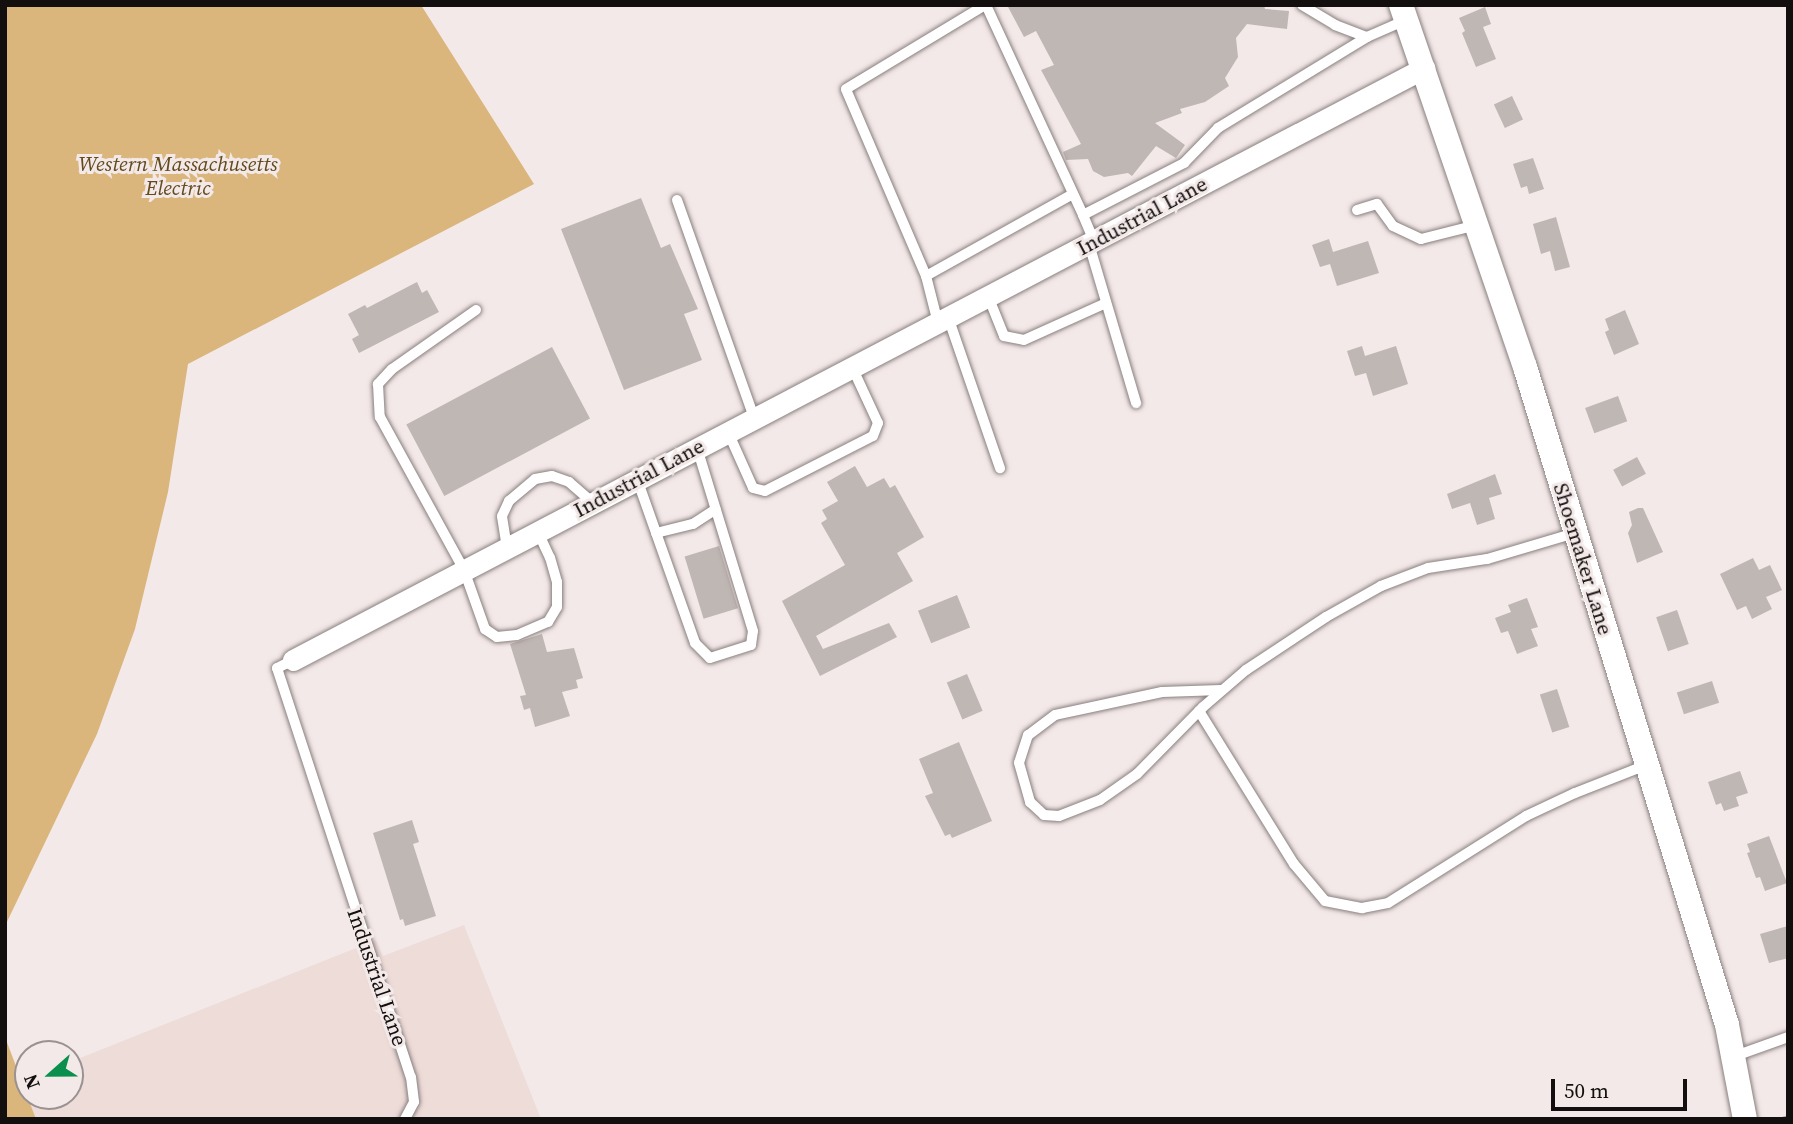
<!DOCTYPE html>
<style>
body{margin:0}
#map{position:relative;width:1793px;height:1124px;overflow:hidden;background:#f3e9e8;font-family:"Source Serif 4",serif}
div>[style]{position:absolute}
.built>*{inset:0;background:#eedcd9}
.forest>*{inset:0;background:#dbb67c}
.stream>*{height:5px;margin:-2.5px;padding:0 2.5px;transform-origin:2.5px;border-radius:2.5px;background:#cd93ba}
.building>*{inset:0;background:#bfb7b3;transform-origin:0 0}
.roads{filter:drop-shadow(0 0 2px #887f7e) drop-shadow(0 0 2px #887f7e)}
.service>*{height:10px;margin:-5px;padding:0 5px;transform-origin:5px;border-radius:5px;background:#fff}
.minor>*{height:21px;margin:-10.5px;padding:0 10.5px;transform-origin:10.5px;border-radius:10.5px;background:#fff}
.tertiary>*{height:24px;margin:-12px;padding:0 12px;transform-origin:12px;border-radius:12px;background:#fff}
span{translate:-50% -50%;white-space:nowrap;text-align:center;line-height:1.15;-webkit-text-stroke:6px #f3e9e8;paint-order:stroke}
.park-label{font-size:21px;color:#634a1d;font-style:italic}
.street-label{font-size:21px;color:#120f0e}
.frame{position:absolute;inset:0;border:7px solid #120f0e;pointer-events:none}
.north{position:absolute;left:14px;top:1040px;width:70px;height:70px;box-sizing:border-box;background:#f3e9e8;border:2px solid #999291;border-radius:50%;rotate:249deg;font-size:19px;font-weight:700;line-height:28px;text-align:center;color:#120f0e}
.north::after{content:'';display:block;margin:auto;width:24px;height:32px;background:#0b8f4c;clip-path:polygon(50% 0,100% 100%,50% 72%,0 100%)}
.scale{position:absolute;left:1551px;top:1079px;width:136px;height:32px;box-sizing:border-box;border:4px solid #120f0e;border-top:0;padding-left:9px;font-size:21px;line-height:24px;white-space:nowrap;color:#120f0e;-webkit-text-stroke:5px #f3e9e8;paint-order:stroke}
</style>
<div id="map">
<div class="built">
<div style="clip-path:polygon(464px 925px,541px 1119px,36px 1119px,22px 1082px,28px 1079px,28px 1096px,70px 1096px,70px 1062px,376px 940px,383px 956px)"></div>
</div>
<div class="forest">
<div style="clip-path:polygon(7px 5px,421px 5px,534px 184px,188px 364px,168px 492px,135px 629px,97px 734px,5px 926px)"></div>
<div style="clip-path:polygon(5px 1037px,22px 1082px,36px 1119px,5px 1119px)"></div>
</div>
<div class="stream">
<div style="left:1782px;top:1119px;width:6px;rotate:-18deg"></div>
</div>
<div class="building">
<div style="clip-path:polygon(1007px 5px,1264px 5px,1265px 9px,1289px 11px,1287px 29px,1247px 24px,1236px 38px,1238px 57px,1225px 78px,1229px 86px,1205px 102px,1180px 109px,1182px 113px,1155px 123px,1185px 145px,1176px 158px,1156px 146px,1132px 176px,1128px 173px,1104px 177px,1093px 171px,1088px 159px,1066px 160px,1063px 152px,1081px 144px,1041px 70px,1054px 65px,1036px 31px,1024px 37px)"></div>
<div style="clip-path:polygon(1485px 7px,1491px 24px,1483px 27px,1496px 59px,1476px 67px,1462px 33px,1465px 31px,1459px 18px)"></div>
<div style="left:1512px;top:96px;width:26px;height:20px;rotate:65deg"></div>
<div style="clip-path:polygon(1533px 158px,1544px 189px,1529px 194px,1527px 186px,1521px 188px,1513px 164px)"></div>
<div style="clip-path:polygon(641px 198px,661px 248px,670px 244px,698px 309px,684px 314px,702px 360px,624px 390px,561px 229px)"></div>
<div style="clip-path:polygon(1556px 217px,1570px 267px,1555px 271px,1550px 251px,1541px 254px,1533px 224px)"></div>
<div style="clip-path:polygon(1329px 239px,1333px 252px,1368px 241px,1379px 273px,1337px 286px,1330px 264px,1320px 267px,1312px 245px)"></div>
<div style="clip-path:polygon(417px 282px,422px 293px,427px 290px,439px 312px,359px 353px,352px 339px,359px 335px,348px 314px,365px 305px,367px 308px)"></div>
<div style="clip-path:polygon(1625px 310px,1639px 344px,1614px 355px,1605px 332px,1609px 330px,1605px 319px)"></div>
<div style="clip-path:polygon(1362px 346px,1365px 356px,1396px 346px,1408px 384px,1373px 396px,1366px 373px,1355px 376px,1347px 351px)"></div>
<div style="left:552px;top:347px;width:81px;height:165px;rotate:62deg"></div>
<div style="left:1618px;top:396px;width:27px;height:35px;rotate:70deg"></div>
<div style="left:1637px;top:457px;width:19px;height:27px;rotate:62deg"></div>
<div style="clip-path:polygon(855px 466px,867px 487px,884px 478px,890px 488px,895px 485px,924px 537px,897px 553px,913px 581px,816px 636px,823px 649px,889px 623px,897px 637px,820px 676px,782px 601px,845px 565px,821px 523px,827px 519px,822px 510px,838px 501px,827px 482px)"></div>
<div style="clip-path:polygon(1495px 474px,1502px 494px,1489px 498px,1495px 519px,1477px 525px,1470px 503px,1452px 509px,1447px 494px)"></div>
<div style="clip-path:polygon(1638px 508px,1643px 508px,1663px 552px,1637px 563px,1628px 533px,1632px 525px,1629px 512px)"></div>
<div style="left:719px;top:546px;width:65px;height:36px;rotate:73deg"></div>
<div style="clip-path:polygon(1753px 558px,1759px 570px,1770px 565px,1782px 590px,1766px 597px,1772px 609px,1752px 619px,1746px 606px,1737px 610px,1720px 574px)"></div>
<div style="left:957px;top:595px;width:35px;height:42px;rotate:68deg"></div>
<div style="clip-path:polygon(1527px 598px,1538px 627px,1531px 629px,1538px 646px,1517px 654px,1508px 631px,1501px 633px,1495px 618px,1511px 612px,1508px 605px)"></div>
<div style="left:1677px;top:610px;width:36px;height:22px;rotate:71deg"></div>
<div style="clip-path:polygon(542px 634px,547px 652px,574px 648px,583px 678px,576px 680px,578px 688px,562px 692px,570px 716px,535px 727px,530px 708px,524px 710px,520px 696px,526px 695px,510px 644px)"></div>
<div style="left:967px;top:674px;width:40px;height:22px;rotate:67deg"></div>
<div style="left:1712px;top:681px;width:23px;height:37px;rotate:72deg"></div>
<div style="left:1557px;top:689px;width:40px;height:18px;rotate:72deg"></div>
<div style="clip-path:polygon(959px 742px,992px 821px,952px 838px,950px 834px,945px 836px,925px 796px,933px 793px,919px 759px)"></div>
<div style="clip-path:polygon(1740px 771px,1748px 793px,1736px 797px,1739px 806px,1724px 811px,1721px 803px,1716px 805px,1708px 782px)"></div>
<div style="clip-path:polygon(412px 820px,419px 842px,413px 844px,436px 916px,405px 926px,403px 919px,400px 920px,373px 833px)"></div>
<div style="clip-path:polygon(1769px 836px,1787px 883px,1765px 891px,1760px 877px,1756px 878px,1747px 853px,1750px 852px,1747px 844px)"></div>
<div style="clip-path:polygon(1788px 926px,1788px 958px,1769px 963px,1760px 934px)"></div>
</div>
<div class="roads">
<div class="service">
<div style="left:986px;top:5px;width:231px;rotate:65.2deg"></div>
<div style="left:1302px;top:5px;width:39px;rotate:31deg"></div>
<div style="left:1335px;top:25px;width:34px;rotate:21deg"></div>
<div style="left:1367px;top:37px;width:43px;rotate:-23.6deg"></div>
<div style="left:677px;top:200px;width:231px;rotate:70.5deg"></div>
<div style="left:1357px;top:210px;width:21px;rotate:-17deg"></div>
<div style="left:1377px;top:204px;width:27px;rotate:54deg"></div>
<div style="left:1393px;top:226px;width:31px;rotate:25deg"></div>
<div style="left:1421px;top:239px;width:58px;rotate:-14deg"></div>
<div style="left:1094px;top:241px;width:28px;rotate:-113deg"></div>
<div style="left:1083px;top:215px;width:114px;rotate:-27.2deg"></div>
<div style="left:1184px;top:163px;width:49px;rotate:-45.8deg"></div>
<div style="left:1218px;top:128px;width:175px;rotate:-31.4deg"></div>
<div style="left:1089px;top:244px;width:166px;rotate:73.5deg"></div>
<div style="left:926px;top:276px;width:168px;rotate:-29.2deg"></div>
<div style="left:988px;top:296px;width:43px;rotate:68.2deg"></div>
<div style="left:1004px;top:336px;width:20px;rotate:11deg"></div>
<div style="left:1024px;top:340px;width:90px;rotate:-24.3deg"></div>
<div style="left:476px;top:310px;width:103px;rotate:144.9deg"></div>
<div style="left:392px;top:369px;width:21px;rotate:133deg"></div>
<div style="left:378px;top:384px;width:33px;rotate:87deg"></div>
<div style="left:380px;top:417px;width:175px;rotate:61.2deg"></div>
<div style="left:464px;top:570px;width:63px;rotate:70.4deg"></div>
<div style="left:485px;top:629px;width:14px;rotate:34deg"></div>
<div style="left:497px;top:637px;width:20px;rotate:-6deg"></div>
<div style="left:517px;top:635px;width:34px;rotate:-23deg"></div>
<div style="left:548px;top:622px;width:17px;rotate:-59deg"></div>
<div style="left:557px;top:607px;width:25px;rotate:-90deg"></div>
<div style="left:557px;top:582px;width:25px;rotate:-106deg"></div>
<div style="left:550px;top:558px;width:29px;rotate:-115deg"></div>
<div style="left:948px;top:317px;width:160px;rotate:71deg"></div>
<div style="left:938px;top:323px;width:49px;rotate:-104.3deg"></div>
<div style="left:926px;top:276px;width:203px;rotate:-113.2deg"></div>
<div style="left:846px;top:89px;width:162px;rotate:-31.1deg"></div>
<div style="left:728px;top:432px;width:61px;rotate:65.9deg"></div>
<div style="left:753px;top:488px;width:12px;rotate:14deg"></div>
<div style="left:765px;top:491px;width:121px;rotate:-27deg"></div>
<div style="left:873px;top:436px;width:14px;rotate:-69deg"></div>
<div style="left:878px;top:423px;width:62px;rotate:-114.9deg"></div>
<div style="left:637px;top:479px;width:174px;rotate:70.5deg"></div>
<div style="left:695px;top:643px;width:21px;rotate:45deg"></div>
<div style="left:710px;top:658px;width:43px;rotate:-17.6deg"></div>
<div style="left:751px;top:645px;width:14px;rotate:-82deg"></div>
<div style="left:753px;top:631px;width:191px;rotate:-107deg"></div>
<div style="left:656px;top:533px;width:38px;rotate:-14deg"></div>
<div style="left:693px;top:524px;width:27px;rotate:-33deg"></div>
<div style="left:507px;top:548px;width:32px;rotate:-99deg"></div>
<div style="left:502px;top:516px;width:17px;rotate:-65deg"></div>
<div style="left:509px;top:501px;width:34px;rotate:-40deg"></div>
<div style="left:535px;top:479px;width:17px;rotate:-10deg"></div>
<div style="left:552px;top:476px;width:18px;rotate:19deg"></div>
<div style="left:569px;top:482px;width:30px;rotate:41deg"></div>
<div style="left:293px;top:660px;width:18px;rotate:153deg"></div>
<div style="left:277px;top:668px;width:430px;rotate:71.9deg"></div>
<div style="left:411px;top:1077px;width:25px;rotate:83deg"></div>
<div style="left:414px;top:1102px;width:19px;rotate:118deg"></div>
<div style="left:1221px;top:690px;width:59px;rotate:178.1deg"></div>
<div style="left:1162px;top:692px;width:109px;rotate:167.9deg"></div>
<div style="left:1055px;top:715px;width:34px;rotate:143deg"></div>
<div style="left:1028px;top:735px;width:29px;rotate:108deg"></div>
<div style="left:1019px;top:763px;width:41px;rotate:74.2deg"></div>
<div style="left:1030px;top:802px;width:19px;rotate:43deg"></div>
<div style="left:1044px;top:815px;width:15px;rotate:4deg"></div>
<div style="left:1059px;top:816px;width:44px;rotate:-21.3deg"></div>
<div style="left:1100px;top:800px;width:45px;rotate:-35.1deg"></div>
<div style="left:1137px;top:774px;width:94px;rotate:-45.4deg"></div>
<div style="left:1203px;top:707px;width:57px;rotate:-40.7deg"></div>
<div style="left:1246px;top:670px;width:96px;rotate:-33.5deg"></div>
<div style="left:1326px;top:617px;width:63px;rotate:-29.4deg"></div>
<div style="left:1381px;top:586px;width:50px;rotate:-21deg"></div>
<div style="left:1428px;top:568px;width:60px;rotate:-8.7deg"></div>
<div style="left:1487px;top:559px;width:92px;rotate:-16.5deg"></div>
<div style="left:1199px;top:711px;width:180px;rotate:58.2deg"></div>
<div style="left:1294px;top:864px;width:48px;rotate:50deg"></div>
<div style="left:1325px;top:901px;width:38px;rotate:11deg"></div>
<div style="left:1362px;top:908px;width:26px;rotate:-11deg"></div>
<div style="left:1388px;top:903px;width:163px;rotate:-32.2deg"></div>
<div style="left:1526px;top:816px;width:54px;rotate:-25.1deg"></div>
<div style="left:1575px;top:793px;width:76px;rotate:-21.5deg"></div>
<div style="left:1735px;top:1056px;width:56px;rotate:-19.7deg"></div>
</div>
<div class="minor">
<div style="left:293px;top:660px;width:1277px;rotate:-27.63deg"></div>
</div>
<div class="tertiary">
<div style="left:1401px;top:5px;width:383px;rotate:71.1deg"></div>
<div style="left:1525px;top:367px;width:688px;rotate:72.93deg"></div>
<div style="left:1727px;top:1025px;width:96px;rotate:79.2deg"></div>
</div>
</div>
<div class="park-label">
<span style="left:178px;top:176px">Western Massachusetts<br>Electric</span>
</div>
<div class="street-label">
<span style="left:1142px;top:216px;rotate:-28deg">Industrial Lane</span>
<span style="left:639px;top:478px;rotate:-28deg">Industrial Lane</span>
<span style="left:1583px;top:559px;rotate:73deg">Shoemaker Lane</span>
<span style="left:377px;top:977px;rotate:71deg">Industrial Lane</span>
</div>
<div class="frame"></div>
<div class="north">N</div>
<div class="scale">50 m</div>
</div>
